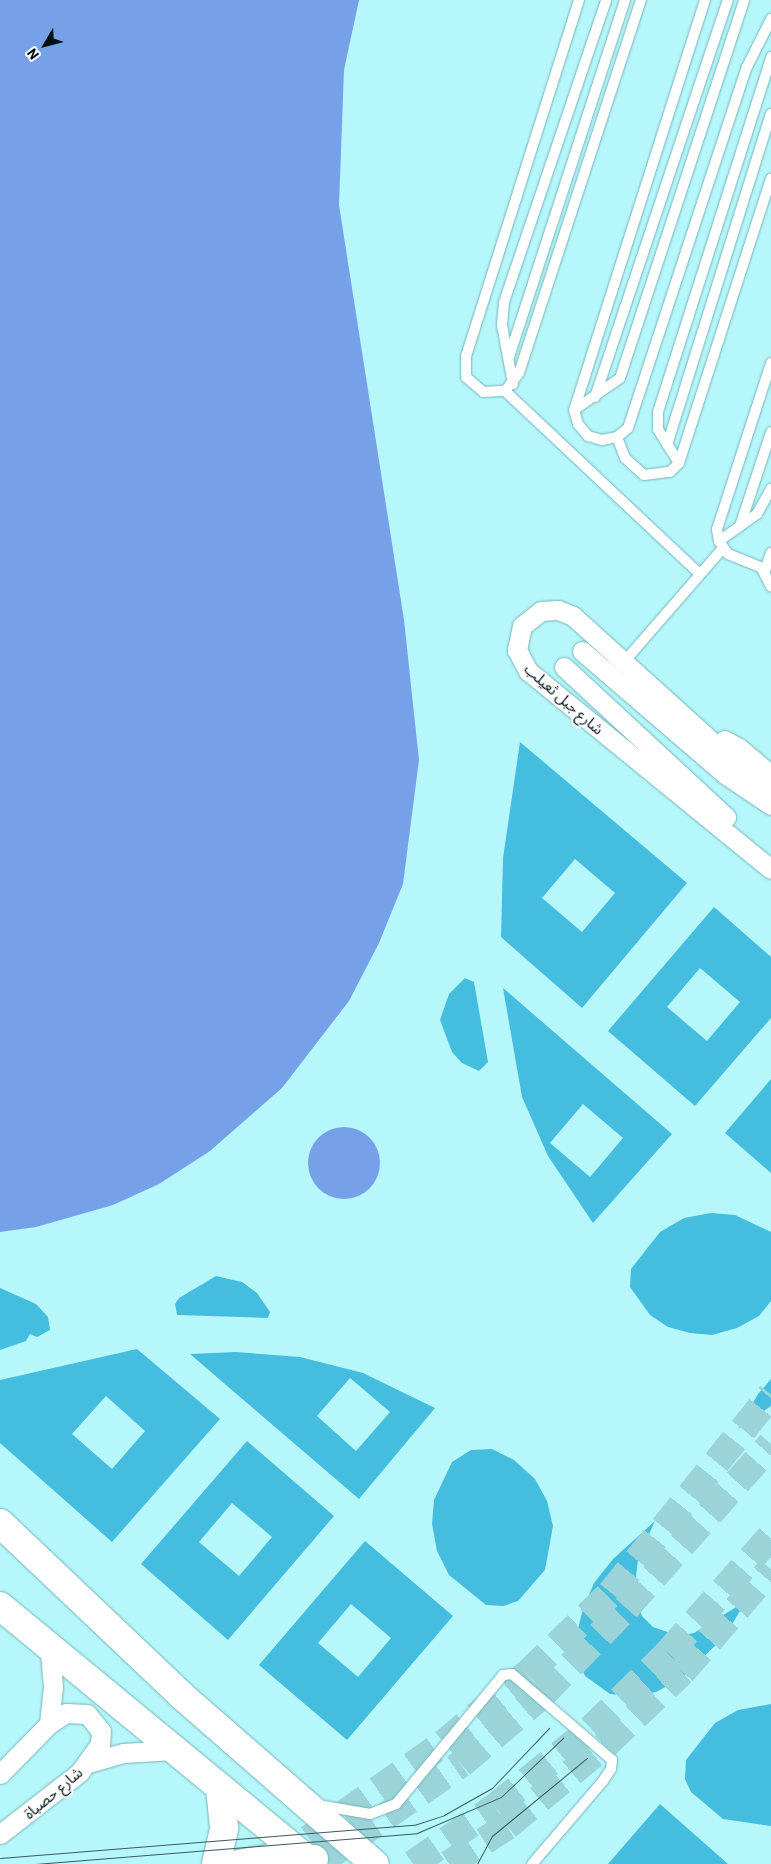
<!DOCTYPE html>
<meta charset="utf-8">
<style>
body{margin:0}
#map{position:relative;width:771px;height:1864px;overflow:hidden;background:#b6f7fb;font-family:Barlow,"Noto Sans Arabic",sans-serif}
div>[style]{position:absolute}
.water>*{inset:0;background:#76a0e7}
.round{border-radius:50%}
.building>*{inset:0;background:#45bddf}
.highway-tunnel>*{height:28px;margin-top:-14px;transform-origin:0;background:repeating-linear-gradient(90deg,#9bd4d8 0 28px,transparent 0 42px)}
.roads{filter:drop-shadow(0 0 1px #75b5b8) drop-shadow(0 0 1px #75b5b8)}
.lane>*{height:10px;margin:-5px;padding:0 5px;transform-origin:5px;border-radius:5px;background:#fff}
.street>*{height:19px;margin:-9.5px;padding:0 9.5px;transform-origin:9.5px;border-radius:9.5px;background:#fff}
.secondary>*{height:28px;margin:-14px;padding:0 14px;transform-origin:14px;border-radius:14px;background:#fff}
.tram>*{height:1px;margin:-0.5px;padding:0 0.5px;transform-origin:0.5px;border-radius:0.5px;background:#3b5b5d}
span{translate:-50% -50%;white-space:nowrap;text-align:center;line-height:1.15;-webkit-text-stroke:4px #fff;paint-order:stroke}
.street-label{font-size:15px;color:#001012}
.north{position:absolute;left:20px;top:20px;width:50px;height:50px;-webkit-text-stroke:4px #fff;paint-order:stroke;rotate:233deg;font-size:14px;font-weight:700;line-height:20px;text-align:center;color:#001012}
.north::after{content:'';display:block;margin:auto;width:18px;height:22px;background:#001012;clip-path:polygon(50% 0,100% 100%,50% 72%,0 100%)}
</style>
<div id="map">
<div class="water">
<div style="clip-path:polygon(0 0,359px 0,344px 70px,339px 205px,404px 620px,419px 760px,403px 884px,379px 943px,349px 1001px,282px 1088px,210px 1151px,159px 1184px,113px 1205px,36px 1227px,0 1232px)"></div>
<div class="round" style="left:308px;top:1127px;width:72px;height:72px"></div>
</div>
<div class="building">
<div style="clip-path:polygon(evenodd,520px 742px,687px 883px,582px 1008px,501px 937px,503px 858px,520px 742px,575px 859px,615px 893px,582px 932px,542px 898px,575px 859px)"></div>
<div style="clip-path:polygon(evenodd,714px 907px,771px 957px,771px 1018px,695px 1106px,608px 1031px,714px 907px,700px 968px,740px 1002px,707px 1041px,667px 1007px,700px 968px)"></div>
<div style="clip-path:polygon(465px 978px,474px 982px,488px 1062px,479px 1071px,462px 1063px,452px 1052px,440px 1020px,449px 994px)"></div>
<div style="clip-path:polygon(evenodd,503px 988px,672px 1134px,593px 1223px,548px 1156px,522px 1097px,503px 988px,583px 1104px,623px 1138px,590px 1177px,550px 1143px,583px 1104px)"></div>
<div style="clip-path:polygon(771px 1079px,771px 1173px,725px 1133px)"></div>
<div style="clip-path:polygon(711px 1213px,735px 1215px,771px 1232px,771px 1301px,759px 1316px,737px 1328px,712px 1335px,690px 1333px,668px 1327px,650px 1315px,630px 1287px,631px 1269px,660px 1232px,684px 1218px)"></div>
<div style="clip-path:polygon(216px 1276px,242px 1282px,257px 1293px,270px 1312px,268px 1318px,177px 1315px,175px 1304px,179px 1298px)"></div>
<div style="clip-path:polygon(0 1288px,36px 1304px,48px 1317px,50px 1330px,37px 1337px,30px 1334px,26px 1341px,0 1350px)"></div>
<div style="clip-path:polygon(evenodd,137px 1349px,220px 1419px,112px 1542px,0 1443px,0 1380px,137px 1349px,106px 1396px,145px 1431px,112px 1469px,72px 1434px,106px 1396px)"></div>
<div style="clip-path:polygon(evenodd,236px 1352px,300px 1357px,363px 1373px,435px 1408px,359px 1499px,190px 1354px,236px 1352px,350px 1378px,390px 1412px,356px 1451px,317px 1416px,350px 1378px)"></div>
<div style="clip-path:polygon(771px 1379px,771px 1406px,738px 1429px,758px 1394px)"></div>
<div style="clip-path:polygon(evenodd,247px 1441px,334px 1516px,228px 1640px,141px 1564px,247px 1441px,232px 1503px,272px 1537px,239px 1576px,199px 1542px,232px 1503px)"></div>
<div style="clip-path:polygon(492px 1449px,514px 1460px,535px 1479px,547px 1501px,553px 1526px,545px 1570px,518px 1601px,503px 1606px,486px 1605px,449px 1575px,437px 1551px,432px 1524px,434px 1500px,452px 1462px,471px 1450px)"></div>
<div style="clip-path:polygon(655px 1521px,638px 1559px,636px 1577px,635px 1599px,642px 1616px,653px 1627px,679px 1636px,694px 1633px,746px 1601px,725px 1636px,682px 1678px,656px 1692px,631px 1696px,610px 1694px,585px 1676px,577px 1658px,577px 1633px,583px 1609px,594px 1583px,613px 1559px)"></div>
<div style="clip-path:polygon(evenodd,365px 1541px,453px 1616px,347px 1740px,259px 1665px,365px 1541px,351px 1604px,391px 1638px,358px 1677px,318px 1643px,351px 1604px)"></div>
<div style="clip-path:polygon(771px 1704px,771px 1826px,723px 1819px,691px 1792px,685px 1779px,686px 1760px,715px 1723px,738px 1710px)"></div>
<div style="clip-path:polygon(660px 1804px,728px 1864px,608px 1864px)"></div>
</div>
<div class="highway-tunnel">
<div style="left:275px;top:1863px;width:207px;rotate:-35.4deg"></div>
<div style="left:444px;top:1743px;width:108px;rotate:-39.7deg"></div>
<div style="left:527px;top:1674px;width:117px;rotate:-44deg"></div>
<div style="left:611px;top:1593px;width:255px;rotate:-51.1deg"></div>
<div style="left:317px;top:1864px;width:175px;rotate:-34.8deg"></div>
<div style="left:461px;top:1764px;width:106px;rotate:-40.4deg"></div>
<div style="left:542px;top:1695px;width:121px;rotate:-46deg"></div>
<div style="left:626px;top:1608px;width:219px;rotate:-48.5deg"></div>
<div style="left:413px;top:1864px;width:100px;rotate:-34.8deg"></div>
<div style="left:495px;top:1807px;width:124px;rotate:-39.1deg"></div>
<div style="left:591px;top:1729px;width:108px;rotate:-44.6deg"></div>
<div style="left:668px;top:1653px;width:156px;rotate:-48.6deg"></div>
<div style="left:449px;top:1864px;width:69px;rotate:-33.2deg"></div>
<div style="left:507px;top:1826px;width:127px;rotate:-39.6deg"></div>
<div style="left:605px;top:1745px;width:106px;rotate:-43.5deg"></div>
<div style="left:682px;top:1672px;width:136px;rotate:-49.2deg"></div>
</div>
<div class="roads">
<div class="lane">
<div style="left:579px;top:0;width:374px;rotate:107.6deg"></div>
<div style="left:466px;top:356px;width:21px;rotate:90deg"></div>
<div style="left:466px;top:377px;width:23px;rotate:41deg"></div>
<div style="left:483px;top:392px;width:22px;rotate:-3deg"></div>
<div style="left:505px;top:391px;width:23px;rotate:-52deg"></div>
<div style="left:519px;top:373px;width:392px;rotate:-71.9deg"></div>
<div style="left:705px;top:0;width:430px;rotate:107.7deg"></div>
<div style="left:574px;top:410px;width:15px;rotate:74deg"></div>
<div style="left:578px;top:424px;width:16px;rotate:50deg"></div>
<div style="left:588px;top:436px;width:15px;rotate:16deg"></div>
<div style="left:602px;top:440px;width:15px;rotate:-11deg"></div>
<div style="left:617px;top:437px;width:14px;rotate:-39deg"></div>
<div style="left:628px;top:428px;width:380px;rotate:-71.8deg"></div>
<div style="left:747px;top:67px;width:54px;rotate:-63.4deg"></div>
<div style="left:509px;top:357px;width:375px;rotate:-72deg"></div>
<div style="left:771px;top:363px;width:175px;rotate:108deg"></div>
<div style="left:717px;top:529px;width:12px;rotate:81deg"></div>
<div style="left:719px;top:541px;width:16px;rotate:55deg"></div>
<div style="left:728px;top:554px;width:35px;rotate:22deg"></div>
<div style="left:761px;top:567px;width:22px;rotate:63deg"></div>
<div style="left:513px;top:384px;width:60px;rotate:-100.6deg"></div>
<div style="left:502px;top:325px;width:23px;rotate:-85deg"></div>
<div style="left:504px;top:302px;width:319px;rotate:-71.3deg"></div>
<div style="left:505px;top:391px;width:267px;rotate:43.2deg"></div>
<div style="left:595px;top:397px;width:419px;rotate:-71.5deg"></div>
<div style="left:574px;top:410px;width:56px;rotate:-34.8deg"></div>
<div style="left:620px;top:378px;width:398px;rotate:-71.8deg"></div>
<div style="left:617px;top:437px;width:22px;rotate:69deg"></div>
<div style="left:625px;top:458px;width:25px;rotate:42deg"></div>
<div style="left:644px;top:475px;width:26px;rotate:-7deg"></div>
<div style="left:670px;top:472px;width:13px;rotate:-45deg"></div>
<div style="left:679px;top:463px;width:299px;rotate:-72.1deg"></div>
<div style="left:667px;top:445px;width:347px;rotate:-72.6deg"></div>
<div style="left:679px;top:463px;width:40px;rotate:-122deg"></div>
<div style="left:658px;top:429px;width:17px;rotate:-90deg"></div>
<div style="left:658px;top:412px;width:373px;rotate:-72.3deg"></div>
<div style="left:740px;top:526px;width:99px;rotate:-71.7deg"></div>
<div style="left:719px;top:541px;width:47px;rotate:-35.4deg"></div>
<div style="left:757px;top:514px;width:29px;rotate:-61deg"></div>
<div style="left:765px;top:571px;width:19px;rotate:-72deg"></div>
<div style="left:624px;top:662px;width:151px;rotate:-49deg"></div>
<div style="left:318px;top:1805px;width:53px;rotate:9.8deg"></div>
<div style="left:370px;top:1814px;width:28px;rotate:-21deg"></div>
<div style="left:396px;top:1804px;width:168px;rotate:-50.3deg"></div>
<div style="left:503px;top:1675px;width:9px;rotate:-6deg"></div>
<div style="left:512px;top:1674px;width:132px;rotate:40.7deg"></div>
<div style="left:612px;top:1760px;width:9px;rotate:96deg"></div>
<div style="left:611px;top:1769px;width:14px;rotate:124deg"></div>
<div style="left:603px;top:1781px;width:109px;rotate:130.5deg"></div>
</div>
<div class="street">
<div style="left:582px;top:651px;width:189px;rotate:40.7deg"></div>
<div style="left:725px;top:774px;width:55px;rotate:34deg"></div>
<div style="left:564px;top:667px;width:221px;rotate:42.8deg"></div>
<div style="left:724px;top:740px;width:17px;rotate:28deg"></div>
<div style="left:739px;top:748px;width:42px;rotate:40.2deg"></div>
<div style="left:771px;top:795px;width:267px;rotate:-137.9deg"></div>
<div style="left:573px;top:616px;width:16px;rotate:-158deg"></div>
<div style="left:558px;top:610px;width:17px;rotate:177deg"></div>
<div style="left:541px;top:611px;width:24px;rotate:142deg"></div>
<div style="left:522px;top:626px;width:25px;rotate:102deg"></div>
<div style="left:517px;top:650px;width:24px;rotate:62deg"></div>
<div style="left:528px;top:671px;width:313px;rotate:39.2deg"></div>
<div style="left:49px;top:1724px;width:37px;rotate:-84deg"></div>
<div style="left:53px;top:1687px;width:37px;rotate:-95deg"></div>
<div style="left:88px;top:1763px;width:36px;rotate:-16deg"></div>
<div style="left:123px;top:1753px;width:51px;rotate:-3.4deg"></div>
<div style="left:0;top:1774px;width:70px;rotate:-45.6deg"></div>
<div style="left:49px;top:1724px;width:20px;rotate:-33deg"></div>
<div style="left:66px;top:1713px;width:21px;rotate:3deg"></div>
<div style="left:87px;top:1714px;width:22px;rotate:51deg"></div>
<div style="left:101px;top:1731px;width:13px;rotate:94deg"></div>
<div style="left:100px;top:1744px;width:34px;rotate:126deg"></div>
<div style="left:80px;top:1772px;width:101px;rotate:142.2deg"></div>
</div>
<div class="secondary">
<div style="left:0;top:1523px;width:250px;rotate:43.5deg"></div>
<div style="left:181px;top:1695px;width:257px;rotate:41.1deg"></div>
<div style="left:0;top:1606px;width:406px;rotate:39.5deg"></div>
<div style="left:216px;top:1864px;width:37px;rotate:-77deg"></div>
<div style="left:224px;top:1828px;width:41px;rotate:-95.6deg"></div>
<div style="left:238px;top:1864px;width:35px;rotate:-10deg"></div>
<div style="left:272px;top:1858px;width:42px;rotate:1.4deg"></div>
</div>
</div>
<div class="tram">
<div style="left:0;top:1858px;width:415px;rotate:-4.6deg"></div>
<div style="left:414px;top:1825px;width:32px;rotate:-18deg"></div>
<div style="left:444px;top:1815px;width:55px;rotate:-29.4deg"></div>
<div style="left:492px;top:1788px;width:83px;rotate:-46.5deg"></div>
<div style="left:35px;top:1864px;width:383px;rotate:-4.6deg"></div>
<div style="left:417px;top:1833px;width:91px;rotate:-23.2deg"></div>
<div style="left:501px;top:1797px;width:86px;rotate:-43.6deg"></div>
<div style="left:477px;top:1864px;width:32px;rotate:-62deg"></div>
<div style="left:492px;top:1836px;width:123px;rotate:-39.4deg"></div>
</div>
<div class="street-label">
<span style="left:564px;top:699px;rotate:41deg">شارع جبل ثعيلب</span>
<span style="left:53px;top:1793px;rotate:-40deg">شارع حصباة</span>
</div>
<div class="north">N</div>
</div>
